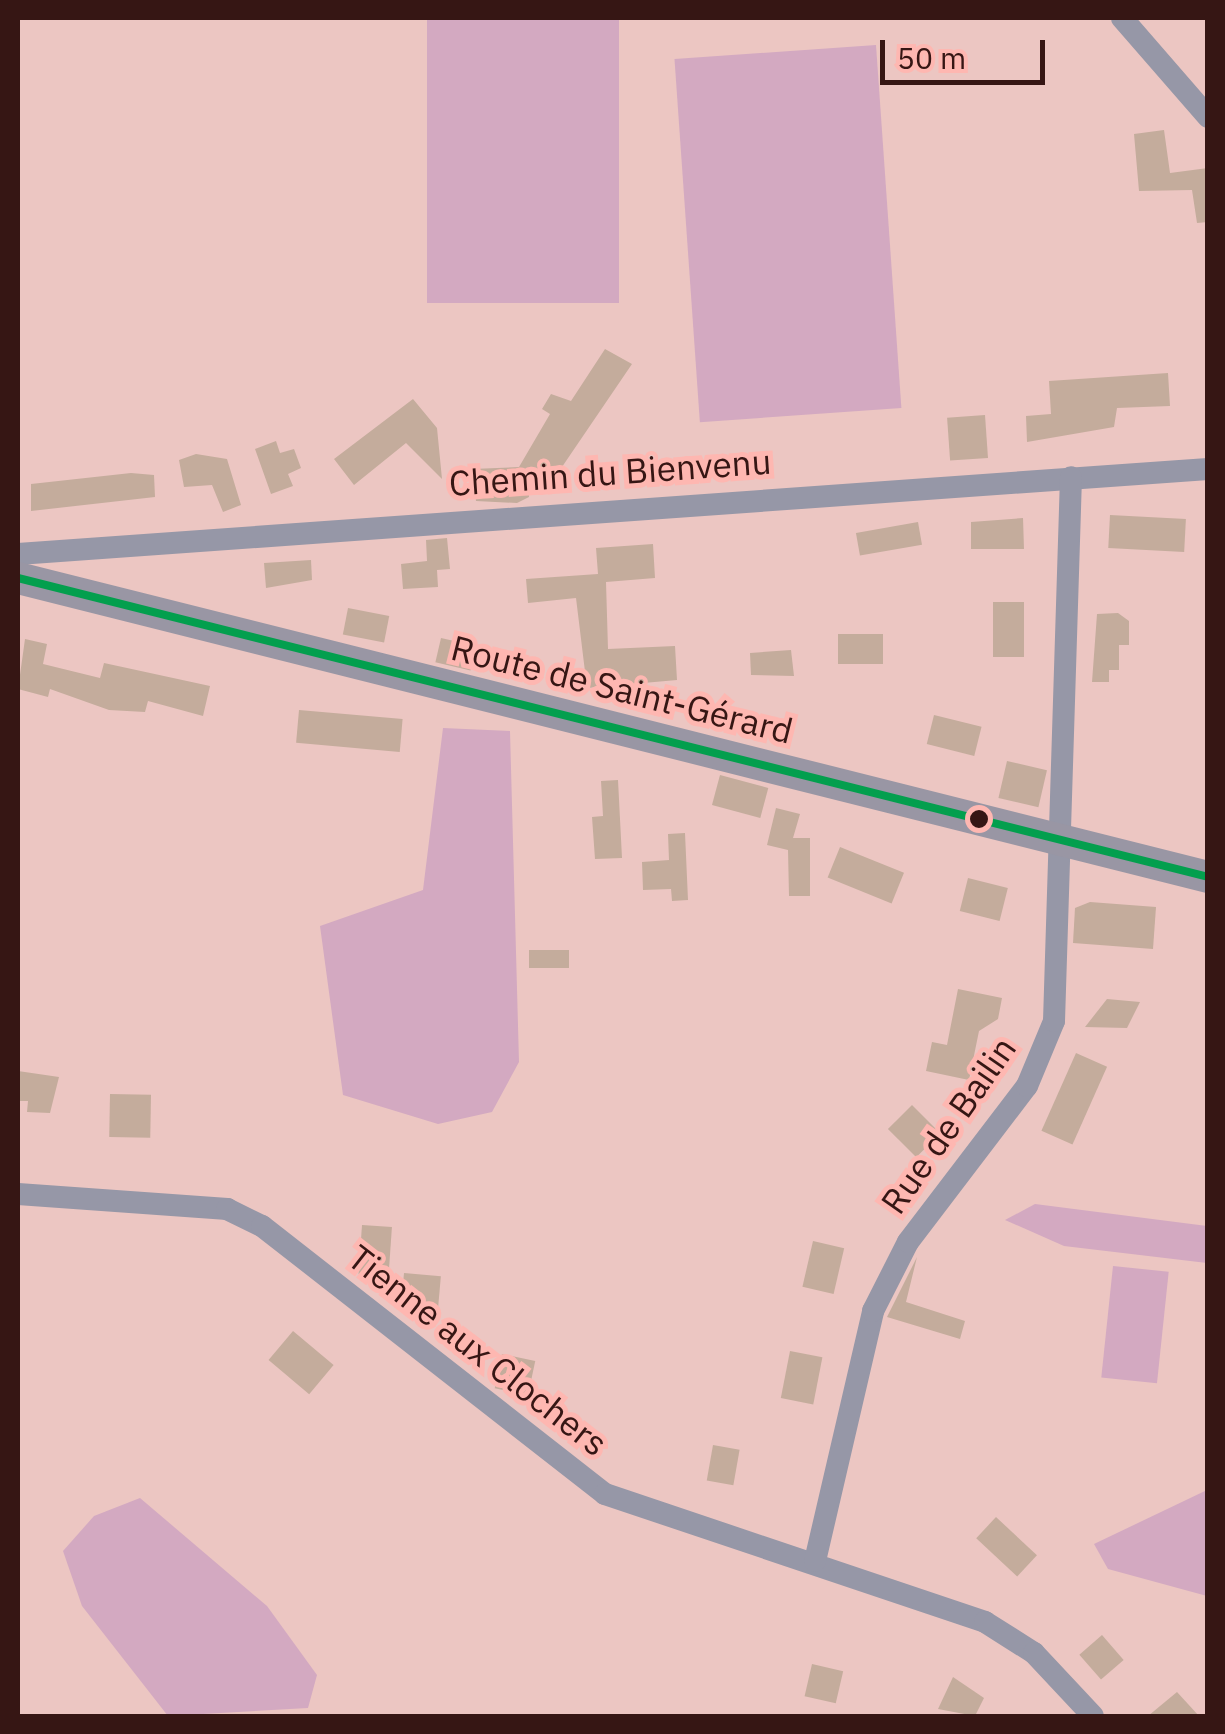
<!DOCTYPE html>
<meta charset="utf-8">
<style>
body{margin:0}
#map{position:relative;width:1225px;height:1734px;overflow:hidden;background:#ecc6c2;font-family:"IBM Plex Sans",sans-serif}
div>[style]{position:absolute}
.green>*{inset:0;background:#d3a9c1;transform-origin:0 0}
.building>*{inset:0;background:#c4ac9c;transform-origin:0 0}
.minor>*{height:22px;margin:-11px;padding:0 11px;transform-origin:11px;border-radius:11px;background:#9697a7}
.secondary>*{height:32px;margin:-16px;padding:0 16px;transform-origin:16px;border-radius:16px;background:#9996a4}
.bus-1>*{height:8px;margin:-4px;padding:0 4px;transform-origin:4px;border-radius:4px;background:#039f4e}
.dots>*{width:28px;height:28px;translate:-50% -50%;box-sizing:border-box;border:5px solid #feb7b1;border-radius:50%}
span{translate:-50% -50%;white-space:nowrap;text-align:center;line-height:1.15;-webkit-text-stroke:10px #feb7b1;paint-order:stroke}
.street-label{font-size:35px;color:#361614}
.frame{position:absolute;inset:0;border:20px solid #361614;pointer-events:none}
.scale{position:absolute;left:880px;top:40px;width:165px;height:45px;box-sizing:border-box;border:5px solid #361614;border-top:0;padding-left:12px;font-size:30px;line-height:35px;white-space:nowrap;color:#361614;-webkit-text-stroke:8px #feb7b1;paint-order:stroke}
</style>
<div id="map">
<div class="green">
<div style="left:427px;top:18px;width:192px;height:285px"></div>
<div style="left:876px;top:45px;width:364px;height:202px;rotate:86deg"></div>
<div style="clip-path:polygon(443px 728px,510px 731px,519px 1062px,492px 1112px,438px 1124px,343px 1095px,320px 926px,423px 890px)"></div>
<div style="clip-path:polygon(1035px 1204px,1207px 1226px,1207px 1263px,1064px 1246px,1005px 1220px)"></div>
<div style="left:1113px;top:1266px;width:56px;height:112px;rotate:6deg"></div>
<div style="clip-path:polygon(1207px 1490px,1207px 1596px,1108px 1569px,1094px 1544px)"></div>
<div style="clip-path:polygon(140px 1498px,267px 1606px,317px 1675px,308px 1708px,168px 1716px,82px 1606px,63px 1551px,94px 1516px)"></div>
</div>
<div class="building">
<div style="clip-path:polygon(1164px 130px,1170px 173px,1208px 168px,1208px 222px,1197px 223px,1192px 190px,1139px 191px,1134px 134px)"></div>
<div style="clip-path:polygon(605px 349px,632px 364px,547px 489px,529px 480px,529px 497px,517px 503px,476px 501px,472px 469px,519px 467px,550px 414px,542px 409px,551px 394px,571px 401px)"></div>
<div style="clip-path:polygon(1168px 373px,1170px 406px,1117px 408px,1114px 427px,1027px 442px,1026px 416px,1051px 414px,1049px 381px)"></div>
<div style="clip-path:polygon(413px 399px,437px 428px,442px 479px,406px 443px,354px 485px,334px 459px)"></div>
<div style="left:985px;top:415px;width:43px;height:38px;rotate:86deg"></div>
<div style="clip-path:polygon(276px 441px,280px 453px,294px 449px,301px 468px,288px 474px,293px 486px,271px 494px,255px 449px)"></div>
<div style="clip-path:polygon(196px 454px,227px 459px,241px 505px,223px 512px,212px 485px,184px 487px,179px 460px)"></div>
<div style="clip-path:polygon(131px 473px,154px 475px,155px 497px,31px 511px,31px 484px)"></div>
<div style="left:1110px;top:515px;width:76px;height:33px;rotate:3deg"></div>
<div style="clip-path:polygon(1023px 518px,1024px 549px,971px 549px,971px 522px)"></div>
<div style="left:918px;top:522px;width:23px;height:63px;rotate:80deg"></div>
<div style="clip-path:polygon(447px 538px,450px 569px,437px 570px,438px 587px,403px 589px,401px 564px,427px 561px,426px 540px)"></div>
<div style="clip-path:polygon(653px 544px,655px 578px,606px 582px,608px 649px,675px 646px,677px 680px,587px 688px,576px 598px,528px 603px,526px 579px,598px 574px,596px 548px)"></div>
<div style="clip-path:polygon(311px 560px,312px 580px,266px 588px,264px 563px)"></div>
<div style="left:993px;top:602px;width:31px;height:55px"></div>
<div style="left:348px;top:608px;width:42px;height:27px;rotate:11deg"></div>
<div style="clip-path:polygon(1118px 613px,1129px 621px,1129px 645px,1119px 645px,1119px 670px,1109px 670px,1109px 682px,1092px 682px,1097px 614px)"></div>
<div style="left:838px;top:634px;width:45px;height:30px"></div>
<div style="left:441px;top:638px;width:36px;height:25px;rotate:13deg"></div>
<div style="clip-path:polygon(25px 639px,47px 644px,43px 664px,100px 678px,104px 663px,210px 686px,203px 716px,148px 701px,145px 712px,109px 710px,50px 689px,48px 697px,18px 689px)"></div>
<div style="clip-path:polygon(791px 650px,794px 676px,751px 675px,750px 653px)"></div>
<div style="left:299px;top:710px;width:104px;height:33px;rotate:5deg"></div>
<div style="left:934px;top:715px;width:49px;height:30px;rotate:14deg"></div>
<div style="left:1007px;top:761px;width:41px;height:38px;rotate:13deg"></div>
<div style="left:720px;top:775px;width:50px;height:31px;rotate:15deg"></div>
<div style="clip-path:polygon(618px 780px,622px 858px,595px 859px,592px 817px,603px 816px,601px 781px)"></div>
<div style="clip-path:polygon(776px 808px,800px 814px,793px 838px,810px 838px,810px 896px,789px 896px,788px 850px,767px 845px)"></div>
<div style="clip-path:polygon(685px 833px,688px 900px,672px 901px,671px 889px,643px 890px,642px 862px,669px 860px,668px 834px)"></div>
<div style="left:840px;top:847px;width:69px;height:33px;rotate:22deg"></div>
<div style="left:968px;top:878px;width:41px;height:34px;rotate:14deg"></div>
<div style="clip-path:polygon(1090px 902px,1156px 907px,1153px 949px,1073px 943px,1075px 908px)"></div>
<div style="left:529px;top:950px;width:40px;height:18px"></div>
<div style="clip-path:polygon(958px 989px,1002px 998px,998px 1019px,979px 1031px,969px 1080px,926px 1071px,932px 1042px,947px 1045px)"></div>
<div style="clip-path:polygon(1107px 999px,1140px 1002px,1127px 1028px,1085px 1027px)"></div>
<div style="left:1076px;top:1053px;width:34px;height:85px;rotate:24deg"></div>
<div style="clip-path:polygon(18px 1071px,59px 1077px,50px 1113px,27px 1112px,28px 1101px,18px 1101px)"></div>
<div style="left:110px;top:1094px;width:41px;height:43px;rotate:1deg"></div>
<div style="left:912px;top:1105px;width:40px;height:34px;rotate:45deg"></div>
<div style="left:362px;top:1225px;width:30px;height:49px;rotate:4deg"></div>
<div style="left:813px;top:1241px;width:32px;height:47px;rotate:13deg"></div>
<div style="clip-path:polygon(917px 1257px,906px 1302px,965px 1321px,960px 1339px,887px 1317px)"></div>
<div style="left:404px;top:1273px;width:37px;height:34px;rotate:5deg"></div>
<div style="left:293px;top:1331px;width:53px;height:38px;rotate:40deg"></div>
<div style="left:790px;top:1351px;width:33px;height:48px;rotate:11deg"></div>
<div style="left:502px;top:1354px;width:34px;height:35px;rotate:12deg"></div>
<div style="left:713px;top:1445px;width:27px;height:36px;rotate:10deg"></div>
<div style="left:996px;top:1517px;width:56px;height:29px;rotate:43deg"></div>
<div style="left:1102px;top:1635px;width:33px;height:30px;rotate:49deg"></div>
<div style="left:812px;top:1664px;width:32px;height:33px;rotate:13deg"></div>
<div style="clip-path:polygon(953px 1677px,984px 1698px,975px 1716px,938px 1709px)"></div>
<div style="clip-path:polygon(1177px 1692px,1199px 1716px,1148px 1716px)"></div>
</div>
<div class="minor">
<div style="left:1122px;top:18px;width:131px;rotate:49deg"></div>
<div style="left:18px;top:554px;width:1193px;rotate:-4.09deg"></div>
<div style="left:18px;top:1194px;width:210px;rotate:4.1deg"></div>
<div style="left:227px;top:1209px;width:39px;rotate:26deg"></div>
<div style="left:262px;top:1226px;width:435px;rotate:38deg"></div>
<div style="left:605px;top:1494px;width:401px;rotate:18.6deg"></div>
<div style="left:985px;top:1622px;width:58px;rotate:32.3deg"></div>
<div style="left:1034px;top:1653px;width:86px;rotate:46.9deg"></div>
<div style="left:815px;top:1561px;width:257px;rotate:-76.9deg"></div>
<div style="left:873px;top:1311px;width:77px;rotate:-63.1deg"></div>
<div style="left:908px;top:1242px;width:196px;rotate:-52.7deg"></div>
<div style="left:1027px;top:1086px;width:70px;rotate:-67.4deg"></div>
<div style="left:1054px;top:1021px;width:544px;rotate:-88.21deg"></div>
</div>
<div class="secondary">
<div style="left:18px;top:578px;width:1227px;rotate:14.1deg"></div>
</div>
<div class="bus-1">
<div style="left:18px;top:578px;width:1227px;rotate:14.1deg"></div>
</div>
<div class="dots">
<div style="left:979px;top:819px;background:#361614"></div>
</div>
<div class="street-label">
<span style="left:610px;top:472px;rotate:-4deg">Chemin du Bienvenu</span>
<span style="left:622px;top:689px;rotate:14deg">Route de Saint-Gérard</span>
<span style="left:948px;top:1125px;rotate:-55deg">Rue de Bailin</span>
<span style="left:478px;top:1350px;rotate:38deg">Tienne aux Clochers</span>
</div>
<div class="frame"></div>
<div class="scale">50 m</div>
</div>
